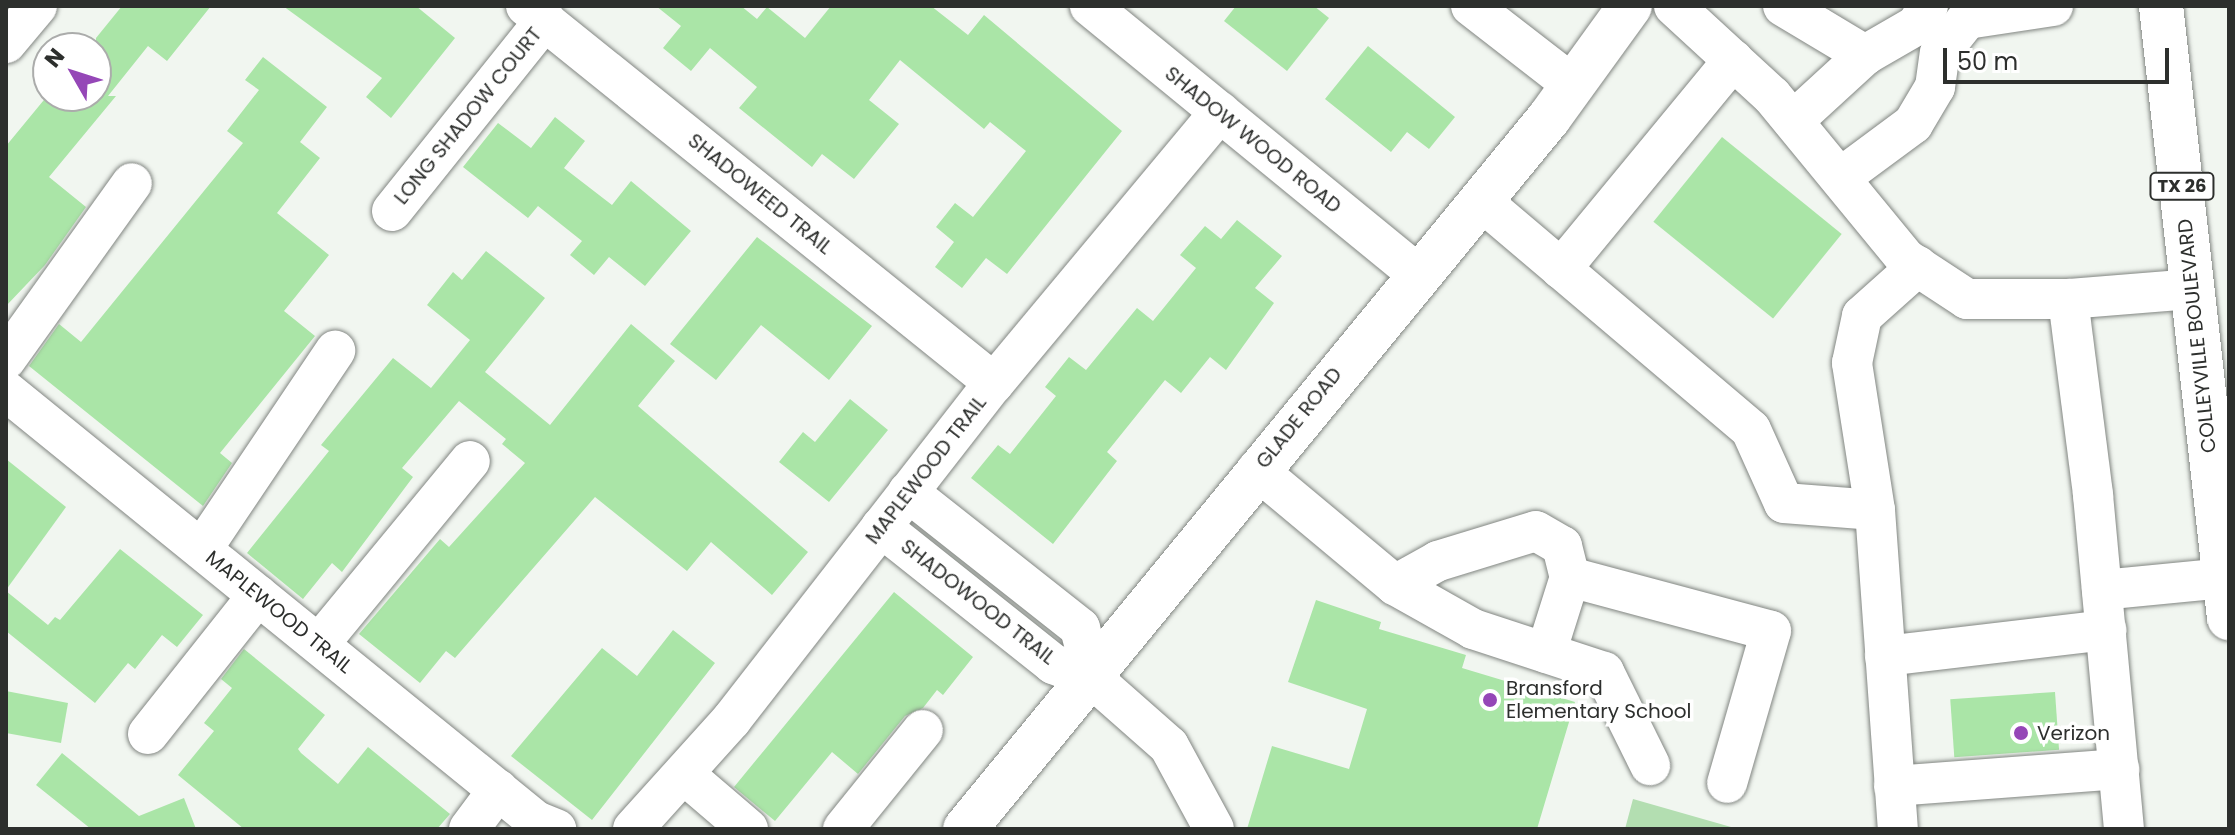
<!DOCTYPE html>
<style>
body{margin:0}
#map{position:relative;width:2235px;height:835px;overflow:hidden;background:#f1f6f0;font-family:Poppins,sans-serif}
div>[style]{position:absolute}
.green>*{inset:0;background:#b3deb1}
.building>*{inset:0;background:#aae5a7;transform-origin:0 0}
.roads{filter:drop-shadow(0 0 2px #828682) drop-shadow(0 0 2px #828682)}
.minor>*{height:40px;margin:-20px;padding:0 20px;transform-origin:20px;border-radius:20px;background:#fff}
.major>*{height:44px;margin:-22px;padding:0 22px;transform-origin:22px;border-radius:22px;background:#fff}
.dots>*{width:22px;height:22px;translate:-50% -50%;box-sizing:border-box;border:4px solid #fff;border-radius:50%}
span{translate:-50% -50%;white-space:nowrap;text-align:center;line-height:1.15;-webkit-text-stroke:7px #fff;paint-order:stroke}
.shield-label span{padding:2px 6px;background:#fff;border:2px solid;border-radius:6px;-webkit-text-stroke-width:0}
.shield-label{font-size:18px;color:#2d2f2d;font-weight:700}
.street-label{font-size:20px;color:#2d2f2d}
.poi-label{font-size:20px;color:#2d2f2d}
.left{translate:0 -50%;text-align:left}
.frame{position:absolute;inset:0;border:8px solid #2d2f2d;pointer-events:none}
.north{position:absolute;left:32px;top:32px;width:80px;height:80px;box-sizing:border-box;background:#fff;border:2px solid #abacab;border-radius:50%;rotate:309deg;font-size:22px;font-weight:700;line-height:32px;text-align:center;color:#2d2f2d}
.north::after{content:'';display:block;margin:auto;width:28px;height:36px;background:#9547b7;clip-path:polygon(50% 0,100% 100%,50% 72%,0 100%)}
.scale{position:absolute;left:1943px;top:48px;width:226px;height:36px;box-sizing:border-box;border:4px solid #2d2f2d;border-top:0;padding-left:10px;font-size:24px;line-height:28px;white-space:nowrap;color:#2d2f2d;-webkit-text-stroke:6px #fff;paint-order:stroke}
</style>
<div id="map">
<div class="green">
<div style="clip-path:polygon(1633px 799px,1738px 829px,1625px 829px)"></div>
</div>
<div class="building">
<div style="clip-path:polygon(122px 6px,211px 6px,167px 61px,148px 46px,108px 96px,116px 96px,49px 177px,86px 207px,45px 265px,6px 306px,6px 146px,48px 95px,96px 96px,96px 38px)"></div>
<div style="clip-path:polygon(283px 6px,416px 6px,455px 38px,391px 118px,366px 97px,382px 78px)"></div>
<div style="clip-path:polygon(656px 6px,741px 6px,757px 19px,767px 7px,805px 38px,831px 6px,931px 6px,968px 35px,984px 15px,1122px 131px,1007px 274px,986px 258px,962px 288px,935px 267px,954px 242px,936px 227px,955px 203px,973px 217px,1026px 151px,990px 122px,984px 129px,900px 60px,869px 100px,899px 124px,854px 179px,822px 154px,812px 167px,739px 108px,757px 87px,710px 48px,691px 71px,663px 48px,681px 26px)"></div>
<div style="clip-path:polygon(1236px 6px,1314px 6px,1329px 18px,1287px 71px,1224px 21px)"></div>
<div style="clip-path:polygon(1368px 46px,1455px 117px,1429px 149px,1407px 132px,1391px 152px,1325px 99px)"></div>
<div style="clip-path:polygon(263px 57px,327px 107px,300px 142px,320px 158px,277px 213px,329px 255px,284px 311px,315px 336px,220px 453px,232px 463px,203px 506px,29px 366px,59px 324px,81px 342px,243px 143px,227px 131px,259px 90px,245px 80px)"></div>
<div style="clip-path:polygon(555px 117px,585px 141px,564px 168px,612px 205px,631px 181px,691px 231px,645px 286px,609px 257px,594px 275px,570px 255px,582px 241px,538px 206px,528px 218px,463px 167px,498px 123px,531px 148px)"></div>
<div style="left:1722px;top:137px;width:154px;height:109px;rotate:39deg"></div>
<div style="clip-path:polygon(1237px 220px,1282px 256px,1255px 288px,1274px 303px,1226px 370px,1210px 357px,1181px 393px,1165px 380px,1107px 452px,1117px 461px,1053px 544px,971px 478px,998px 445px,1010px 454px,1056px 396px,1045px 387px,1069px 357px,1086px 370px,1137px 308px,1153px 321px,1196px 268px,1180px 255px,1205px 226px,1221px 239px)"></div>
<div style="clip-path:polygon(757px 237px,872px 326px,829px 380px,761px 325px,716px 380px,670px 344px)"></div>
<div style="clip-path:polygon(486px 251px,545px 298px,485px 372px,550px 425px,631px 324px,675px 361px,638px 406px,808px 552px,772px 595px,711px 542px,687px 571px,595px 497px,455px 658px,446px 651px,420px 683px,359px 634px,440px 539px,449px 547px,525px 463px,502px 444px,506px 439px,459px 401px,402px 468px,413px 477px,342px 572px,332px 563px,303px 599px,247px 553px,329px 451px,321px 445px,393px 358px,431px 388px,470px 340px,427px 305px,453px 272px,462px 280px)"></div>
<div style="clip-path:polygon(850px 399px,888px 430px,829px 502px,779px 462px,803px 432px,815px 442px)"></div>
<div style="clip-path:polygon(6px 459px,66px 507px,6px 590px)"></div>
<div style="clip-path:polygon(120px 549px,203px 615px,177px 647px,162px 635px,135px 669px,128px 663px,95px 703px,6px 631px,6px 591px,48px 625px,55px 617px,60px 620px)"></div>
<div style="clip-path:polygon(894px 592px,973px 657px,943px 695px,937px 690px,923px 708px,905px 716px,858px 774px,832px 752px,775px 821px,734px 787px)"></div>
<div style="clip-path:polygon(1316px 600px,1381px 622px,1379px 629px,1466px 655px,1462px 668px,1575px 702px,1537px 829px,1247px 829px,1272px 746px,1349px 769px,1367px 709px,1288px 682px)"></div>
<div style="clip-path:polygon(673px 630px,715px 663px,592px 820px,511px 756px,602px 648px,637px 676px)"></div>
<div style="clip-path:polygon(244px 649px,325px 715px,298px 749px,301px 753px,338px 784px,368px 747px,450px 814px,437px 829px,244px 829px,178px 775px,214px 731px,204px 723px,232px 688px,221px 679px)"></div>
<div style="clip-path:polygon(6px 691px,68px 703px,61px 743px,6px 733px)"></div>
<div style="left:2055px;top:692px;width:58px;height:105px;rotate:86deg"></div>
<div style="clip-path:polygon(62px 753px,139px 816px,184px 798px,196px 829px,91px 829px,36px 785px)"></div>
</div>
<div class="roads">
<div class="minor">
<div style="left:526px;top:6px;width:601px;rotate:38.85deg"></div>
<div style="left:1090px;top:6px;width:423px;rotate:39.3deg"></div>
<div style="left:1471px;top:6px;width:130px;rotate:37.8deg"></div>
<div style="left:1674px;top:6px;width:133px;rotate:42.6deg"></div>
<div style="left:1772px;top:96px;width:211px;rotate:50.6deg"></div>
<div style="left:1906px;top:259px;width:73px;rotate:33.3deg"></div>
<div style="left:1967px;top:299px;width:101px"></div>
<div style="left:2068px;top:299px;width:198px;rotate:82.7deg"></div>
<div style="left:2093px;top:495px;width:335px;rotate:84.7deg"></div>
<div style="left:1783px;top:6px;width:96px;rotate:30.9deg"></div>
<div style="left:6px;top:43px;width:48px;rotate:-50deg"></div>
<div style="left:1793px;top:121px;width:98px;rotate:-42.5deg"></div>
<div style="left:1865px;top:55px;width:60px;rotate:-30deg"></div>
<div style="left:1917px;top:25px;width:22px;rotate:-60deg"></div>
<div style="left:1840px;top:178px;width:91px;rotate:-36.5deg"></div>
<div style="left:1913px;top:124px;width:43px;rotate:-59.3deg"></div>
<div style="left:1935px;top:87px;width:34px;rotate:-82deg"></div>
<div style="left:1940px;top:53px;width:43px;rotate:-51.5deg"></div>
<div style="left:1967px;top:19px;width:87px;rotate:-8.6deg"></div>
<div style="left:1480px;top:200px;width:355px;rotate:40.3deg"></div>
<div style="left:1751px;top:430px;width:80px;rotate:65.7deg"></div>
<div style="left:1784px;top:503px;width:91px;rotate:4.4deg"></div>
<div style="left:1875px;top:510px;width:320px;rotate:85.9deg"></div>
<div style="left:392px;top:211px;width:245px;rotate:-51.3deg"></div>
<div style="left:1561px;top:269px;width:271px;rotate:-50.5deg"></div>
<div style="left:2068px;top:299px;width:125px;rotate:-4.6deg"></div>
<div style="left:6px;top:359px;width:216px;rotate:-54.4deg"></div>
<div style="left:6px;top:391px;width:682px;rotate:39.05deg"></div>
<div style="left:536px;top:821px;width:22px;rotate:22deg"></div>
<div style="left:1257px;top:470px;width:180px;rotate:39.8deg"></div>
<div style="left:1395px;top:585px;width:90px;rotate:29.4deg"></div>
<div style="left:1473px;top:629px;width:138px;rotate:18.2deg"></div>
<div style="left:1604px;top:672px;width:104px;rotate:63.7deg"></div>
<div style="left:908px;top:492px;width:219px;rotate:38.3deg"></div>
<div style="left:1080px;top:628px;width:53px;rotate:75.7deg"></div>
<div style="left:1875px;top:510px;width:149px;rotate:-98.9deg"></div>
<div style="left:1852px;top:363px;width:48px;rotate:-78deg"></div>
<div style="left:1862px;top:316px;width:75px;rotate:-41.8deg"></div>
<div style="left:881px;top:527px;width:220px;rotate:38.5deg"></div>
<div style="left:1053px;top:664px;width:43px;rotate:20.6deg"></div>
<div style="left:1093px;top:679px;width:101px;rotate:41.4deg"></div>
<div style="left:1169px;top:746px;width:94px;rotate:61.5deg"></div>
<div style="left:202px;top:549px;width:239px;rotate:-56.1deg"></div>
<div style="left:1395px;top:585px;width:49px;rotate:-29.2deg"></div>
<div style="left:1438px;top:561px;width:102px;rotate:-17deg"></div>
<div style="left:1536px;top:531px;width:30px;rotate:30deg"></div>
<div style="left:1562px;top:546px;width:32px;rotate:76deg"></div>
<div style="left:2102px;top:590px;width:123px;rotate:-5.6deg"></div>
<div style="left:319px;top:644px;width:237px;rotate:-50.5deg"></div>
<div style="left:1546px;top:653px;width:80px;rotate:-72.5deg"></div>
<div style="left:1570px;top:577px;width:208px;rotate:15deg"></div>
<div style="left:1771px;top:631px;width:158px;rotate:106.1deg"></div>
<div style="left:1885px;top:656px;width:223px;rotate:-6.7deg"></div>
<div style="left:148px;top:734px;width:177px;rotate:-51.6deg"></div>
<div style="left:685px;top:775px;width:83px;rotate:40.6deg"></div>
<div style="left:1894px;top:786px;width:226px;rotate:-4.3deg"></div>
<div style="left:469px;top:829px;width:49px;rotate:-53.4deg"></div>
<div style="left:633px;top:829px;width:148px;rotate:-48deg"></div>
<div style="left:732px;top:719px;width:426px;rotate:-52.1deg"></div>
<div style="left:994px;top:383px;width:353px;rotate:-50.2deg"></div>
<div style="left:843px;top:829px;width:127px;rotate:-51.1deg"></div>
</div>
<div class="major">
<div style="left:2161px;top:6px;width:616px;rotate:83.66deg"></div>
<div style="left:965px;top:829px;width:920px;rotate:-50.6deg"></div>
<div style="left:1549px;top:118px;width:138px;rotate:-54.1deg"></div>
</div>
</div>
<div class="dots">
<div style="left:1490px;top:700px;background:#9547b7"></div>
<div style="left:2021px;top:733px;background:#9547b7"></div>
</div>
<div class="shield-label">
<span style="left:2182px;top:186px">TX 26</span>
</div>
<div class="street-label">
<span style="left:468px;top:116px;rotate:-51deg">LONG SHADOW COURT</span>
<span style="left:1253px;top:140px;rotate:39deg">SHADOW WOOD ROAD</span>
<span style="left:760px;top:194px;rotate:39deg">SHADOWEED TRAIL</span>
<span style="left:2197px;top:336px;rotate:-96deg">COLLEYVILLE BOULEVARD</span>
<span style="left:1299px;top:418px;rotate:-51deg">GLADE ROAD</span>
<span style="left:926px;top:470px;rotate:-52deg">MAPLEWOOD TRAIL</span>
<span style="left:978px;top:602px;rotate:38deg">SHADOWOOD TRAIL</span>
<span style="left:279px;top:612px;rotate:39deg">MAPLEWOOD TRAIL</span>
</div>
<div class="poi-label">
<span class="left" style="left:1506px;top:700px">Bransford<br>Elementary School</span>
<span class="left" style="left:2037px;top:733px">Verizon</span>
</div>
<div class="frame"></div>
<div class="north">N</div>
<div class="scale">50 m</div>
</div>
